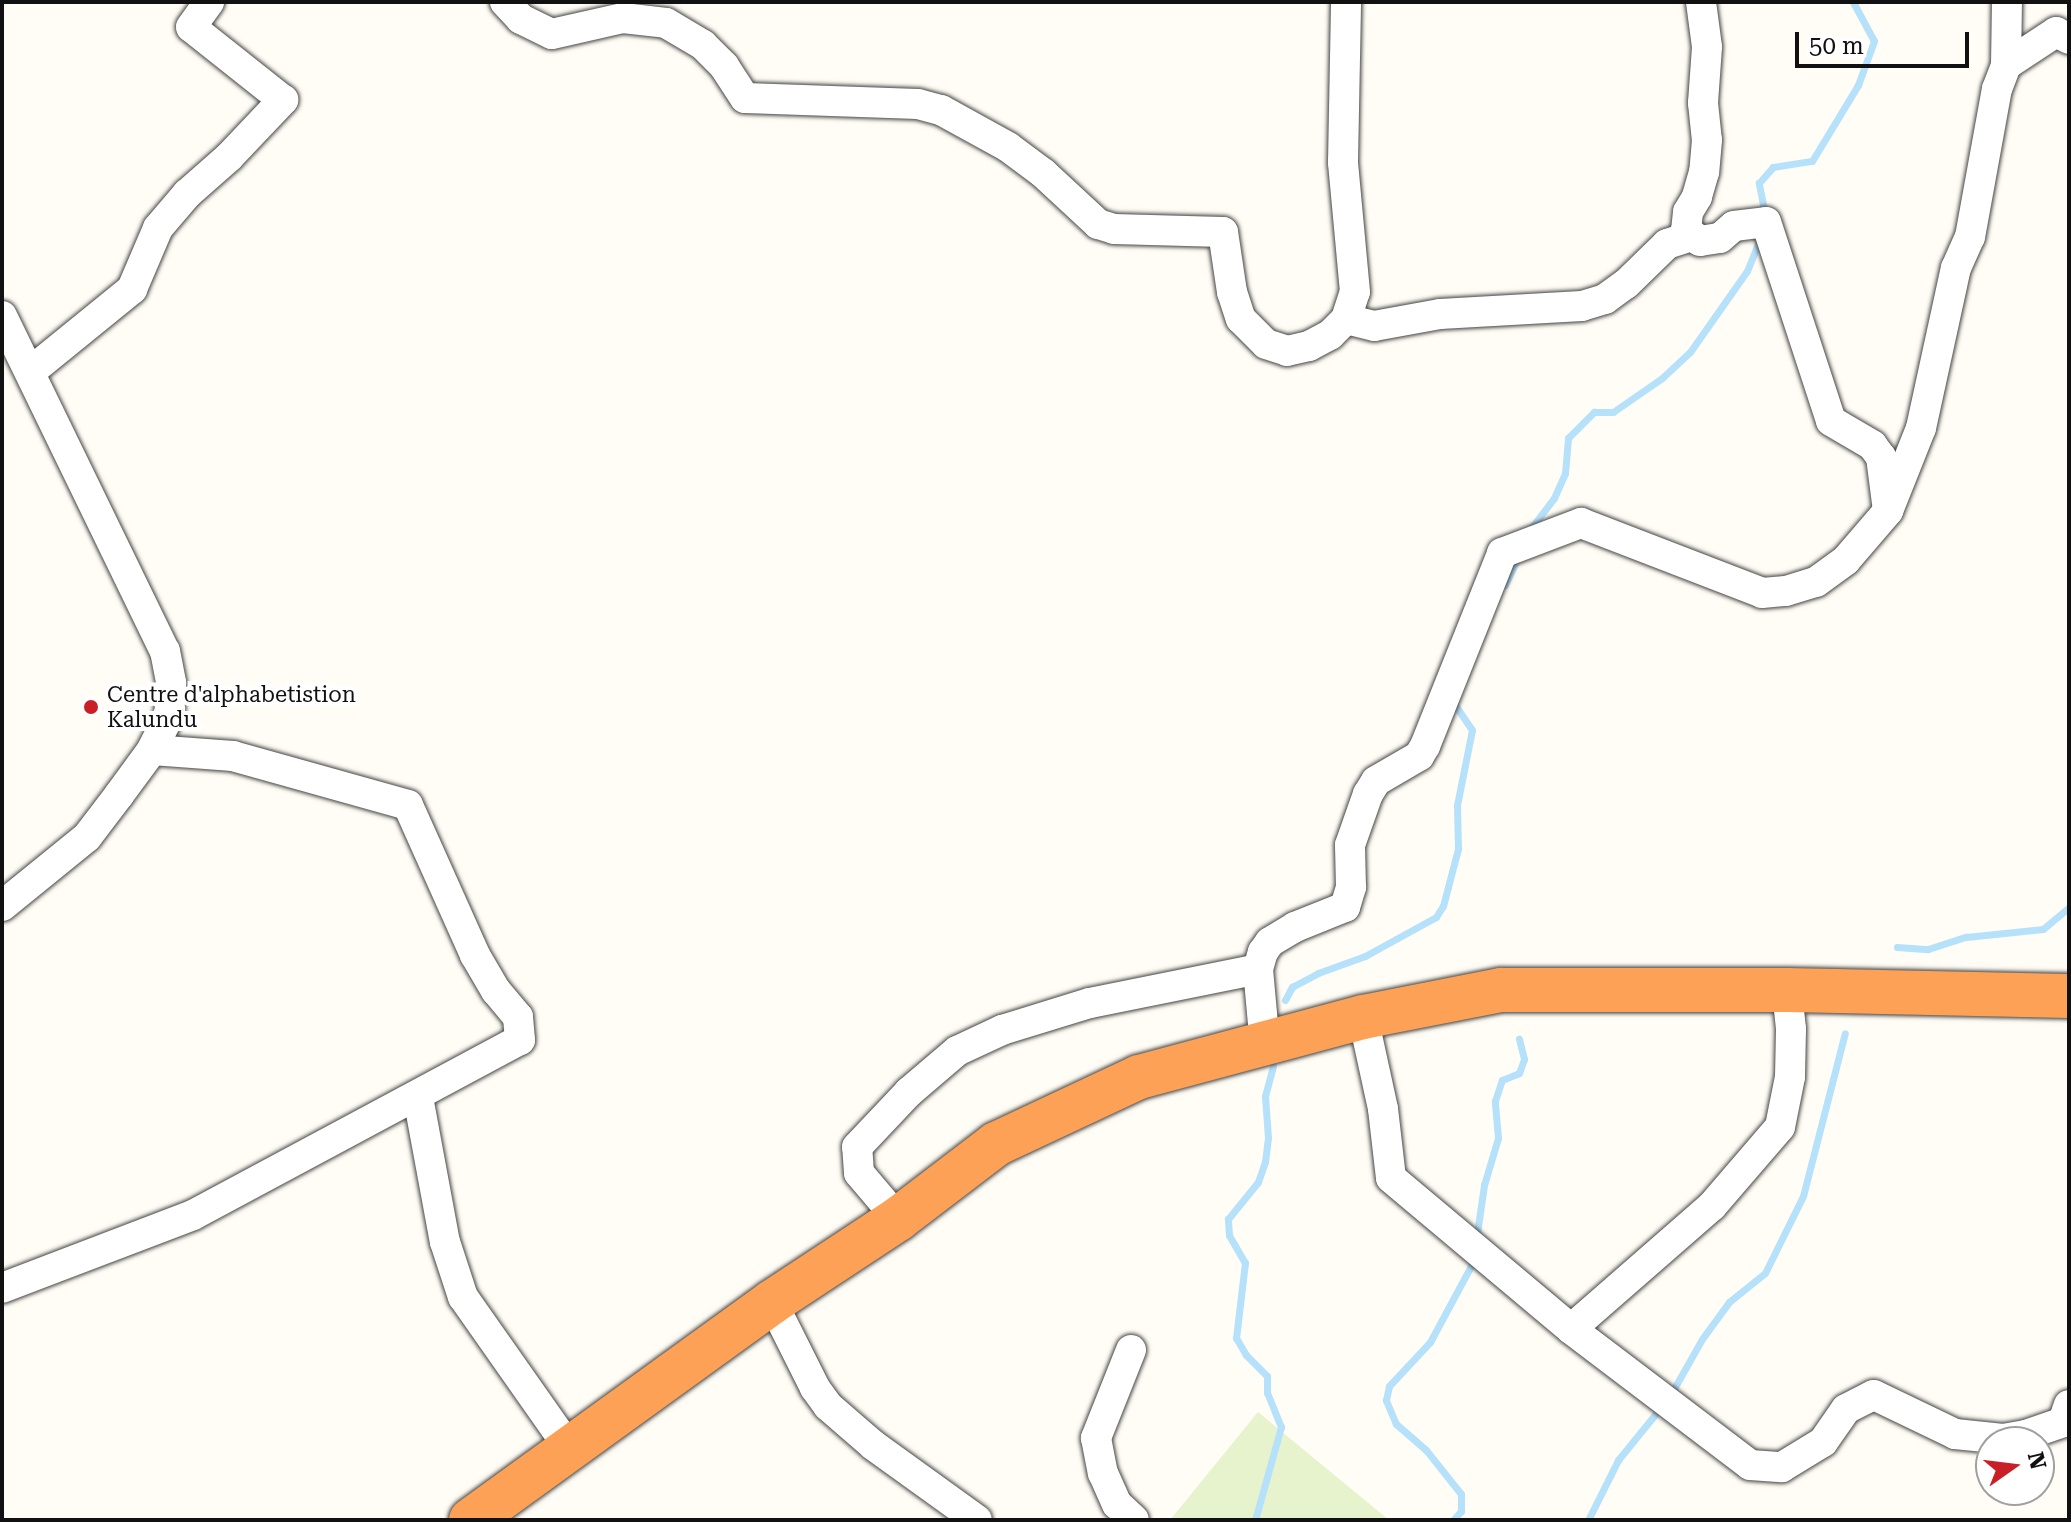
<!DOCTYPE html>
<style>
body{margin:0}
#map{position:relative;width:2071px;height:1522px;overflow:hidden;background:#fffdf5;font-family:"Roboto Serif",serif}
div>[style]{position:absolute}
.pitch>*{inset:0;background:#e7f3cd}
.stream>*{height:7px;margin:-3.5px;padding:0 3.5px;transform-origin:3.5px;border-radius:3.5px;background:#b6e1fa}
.roads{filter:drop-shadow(0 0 2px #444) drop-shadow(0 0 2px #444)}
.minor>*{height:30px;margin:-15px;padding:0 15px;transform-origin:15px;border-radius:15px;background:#fff}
.highway>*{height:44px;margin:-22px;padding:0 22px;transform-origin:22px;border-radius:22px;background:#fca156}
.dots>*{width:22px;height:22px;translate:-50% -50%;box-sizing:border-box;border:4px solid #fff;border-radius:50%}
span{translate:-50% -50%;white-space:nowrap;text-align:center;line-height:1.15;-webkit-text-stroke:8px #fff;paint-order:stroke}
.poi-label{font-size:22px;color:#111}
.left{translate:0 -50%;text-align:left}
.frame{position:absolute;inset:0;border:4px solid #111;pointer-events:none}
.north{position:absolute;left:1975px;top:1426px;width:80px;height:80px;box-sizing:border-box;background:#fff;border:2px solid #a0a0a0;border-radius:50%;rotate:76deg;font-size:22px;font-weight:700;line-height:32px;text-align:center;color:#111}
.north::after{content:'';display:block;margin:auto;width:28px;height:36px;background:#cb1f28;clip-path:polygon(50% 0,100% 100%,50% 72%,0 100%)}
.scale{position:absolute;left:1795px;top:32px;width:174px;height:36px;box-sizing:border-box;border:4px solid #111;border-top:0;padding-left:10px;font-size:24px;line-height:28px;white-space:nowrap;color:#111;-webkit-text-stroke:6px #fff;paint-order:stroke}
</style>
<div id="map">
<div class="pitch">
<div style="clip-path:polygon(1258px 1412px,1389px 1520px,1170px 1520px)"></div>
</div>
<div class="stream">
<div style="left:1765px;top:215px;width:33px;rotate:-101deg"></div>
<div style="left:1759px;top:183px;width:21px;rotate:-49deg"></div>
<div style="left:1773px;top:167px;width:39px;rotate:-9deg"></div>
<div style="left:1812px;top:161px;width:89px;rotate:-58.8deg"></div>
<div style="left:1858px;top:85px;width:47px;rotate:-70deg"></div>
<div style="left:1874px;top:41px;width:44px;rotate:-118.3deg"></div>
<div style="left:1529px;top:531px;width:41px;rotate:-52.9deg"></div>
<div style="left:1554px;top:498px;width:27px;rotate:-66deg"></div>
<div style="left:1565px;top:473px;width:35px;rotate:-85deg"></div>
<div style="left:1568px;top:438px;width:37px;rotate:-45deg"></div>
<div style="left:1594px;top:412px;width:19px"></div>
<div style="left:1613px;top:412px;width:60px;rotate:-34.8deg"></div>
<div style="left:1662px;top:378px;width:38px;rotate:-43deg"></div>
<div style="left:1690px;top:352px;width:99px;rotate:-54.9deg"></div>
<div style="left:1747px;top:271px;width:35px;rotate:-68deg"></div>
<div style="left:1505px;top:585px;width:31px;rotate:-65deg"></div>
<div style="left:1897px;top:947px;width:31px;rotate:4deg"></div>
<div style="left:1928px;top:949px;width:40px;rotate:-18deg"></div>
<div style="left:1966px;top:937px;width:77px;rotate:-5.9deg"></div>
<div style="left:2043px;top:929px;width:34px;rotate:-40deg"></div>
<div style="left:1285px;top:1000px;width:15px;rotate:-62deg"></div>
<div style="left:1292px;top:987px;width:30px;rotate:-28deg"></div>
<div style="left:1318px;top:973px;width:50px;rotate:-19.9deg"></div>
<div style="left:1365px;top:956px;width:81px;rotate:-28.8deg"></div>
<div style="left:1436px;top:917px;width:13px;rotate:-58deg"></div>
<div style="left:1443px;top:906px;width:59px;rotate:-75.3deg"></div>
<div style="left:1458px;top:849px;width:44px;rotate:-91.3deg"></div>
<div style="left:1457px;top:805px;width:76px;rotate:-78.7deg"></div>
<div style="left:1472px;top:730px;width:32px;rotate:-124deg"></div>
<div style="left:1454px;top:703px;width:3px;rotate:-72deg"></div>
<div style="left:1476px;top:1240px;width:56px;rotate:-81.7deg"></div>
<div style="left:1484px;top:1185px;width:49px;rotate:-73.4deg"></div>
<div style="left:1498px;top:1138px;width:37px;rotate:-95deg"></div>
<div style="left:1495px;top:1101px;width:22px;rotate:-72deg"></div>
<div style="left:1502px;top:1080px;width:18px;rotate:-22deg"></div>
<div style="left:1519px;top:1073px;width:15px;rotate:-70deg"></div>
<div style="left:1524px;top:1059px;width:21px;rotate:-104deg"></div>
<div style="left:1671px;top:1394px;width:63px;rotate:-60.6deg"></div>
<div style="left:1702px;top:1339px;width:46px;rotate:-53.9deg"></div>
<div style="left:1729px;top:1302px;width:46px;rotate:-38.9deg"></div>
<div style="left:1765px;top:1273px;width:86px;rotate:-63.7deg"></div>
<div style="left:1803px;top:1196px;width:168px;rotate:-75.6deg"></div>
<div style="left:1255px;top:1520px;width:97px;rotate:-74.4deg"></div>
<div style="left:1281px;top:1427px;width:37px;rotate:-112deg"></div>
<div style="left:1267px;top:1393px;width:17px;rotate:-90deg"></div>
<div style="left:1267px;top:1376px;width:30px;rotate:-135deg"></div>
<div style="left:1246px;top:1355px;width:20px;rotate:-120deg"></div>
<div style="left:1236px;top:1338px;width:76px;rotate:-83.2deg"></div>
<div style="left:1245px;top:1263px;width:32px;rotate:-120deg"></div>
<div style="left:1229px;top:1235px;width:16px;rotate:-94deg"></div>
<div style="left:1228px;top:1219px;width:48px;rotate:-51deg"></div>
<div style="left:1258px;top:1182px;width:21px;rotate:-71deg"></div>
<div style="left:1265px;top:1162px;width:24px;rotate:-83deg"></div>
<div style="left:1268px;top:1138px;width:42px;rotate:-94.1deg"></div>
<div style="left:1265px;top:1096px;width:31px;rotate:-75deg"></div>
<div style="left:1453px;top:1520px;width:12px;rotate:-48deg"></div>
<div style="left:1461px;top:1511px;width:17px;rotate:-90deg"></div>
<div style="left:1461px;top:1494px;width:56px;rotate:-128.5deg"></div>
<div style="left:1426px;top:1450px;width:40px;rotate:-139deg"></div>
<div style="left:1396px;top:1424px;width:26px;rotate:-113deg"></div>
<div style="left:1386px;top:1400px;width:14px;rotate:-78deg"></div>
<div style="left:1389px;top:1386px;width:60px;rotate:-47deg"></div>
<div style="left:1430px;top:1342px;width:86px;rotate:-61.7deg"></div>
<div style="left:1471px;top:1266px;width:10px;rotate:-79deg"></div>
<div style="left:1588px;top:1520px;width:67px;rotate:-63.4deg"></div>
<div style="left:1618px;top:1460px;width:68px;rotate:-50.9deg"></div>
</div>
<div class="roads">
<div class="minor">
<div style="left:505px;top:2px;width:23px;rotate:47deg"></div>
<div style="left:521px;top:19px;width:34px;rotate:26deg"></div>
<div style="left:552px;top:34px;width:73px;rotate:-12.7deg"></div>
<div style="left:623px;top:18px;width:43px;rotate:6.6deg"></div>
<div style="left:666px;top:23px;width:43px;rotate:30.7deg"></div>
<div style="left:703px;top:45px;width:30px;rotate:45deg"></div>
<div style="left:724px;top:66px;width:38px;rotate:57deg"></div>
<div style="left:745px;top:98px;width:173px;rotate:2deg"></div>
<div style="left:918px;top:104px;width:24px;rotate:15deg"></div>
<div style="left:941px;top:110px;width:77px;rotate:28.9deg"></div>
<div style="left:1008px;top:147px;width:44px;rotate:36.6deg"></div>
<div style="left:1043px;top:173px;width:75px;rotate:42.8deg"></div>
<div style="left:1098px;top:224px;width:17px;rotate:17deg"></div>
<div style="left:1114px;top:229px;width:109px;rotate:1.6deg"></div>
<div style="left:1223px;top:232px;width:61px;rotate:81.5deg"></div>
<div style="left:1232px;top:292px;width:28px;rotate:72deg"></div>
<div style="left:1241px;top:319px;width:35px;rotate:45deg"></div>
<div style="left:1266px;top:344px;width:22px;rotate:18deg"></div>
<div style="left:1287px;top:351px;width:23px;rotate:-13deg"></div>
<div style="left:1309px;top:346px;width:24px;rotate:-28deg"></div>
<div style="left:1330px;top:335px;width:23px;rotate:-45deg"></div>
<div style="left:1346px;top:319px;width:28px;rotate:-72deg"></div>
<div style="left:1355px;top:292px;width:131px;rotate:-95.3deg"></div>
<div style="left:1343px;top:162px;width:160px;rotate:-88.9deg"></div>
<div style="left:1701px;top:2px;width:45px;rotate:82.4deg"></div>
<div style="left:1707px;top:47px;width:56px;rotate:94.1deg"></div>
<div style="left:1703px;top:103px;width:37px;rotate:84deg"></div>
<div style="left:1707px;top:140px;width:32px;rotate:95deg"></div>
<div style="left:1704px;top:172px;width:26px;rotate:106deg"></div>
<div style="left:1697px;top:197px;width:17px;rotate:121deg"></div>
<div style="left:1688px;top:212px;width:18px;rotate:96deg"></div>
<div style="left:1686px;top:230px;width:18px;rotate:38deg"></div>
<div style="left:1700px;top:241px;width:20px;rotate:-9deg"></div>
<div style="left:1720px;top:238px;width:18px;rotate:-41deg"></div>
<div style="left:1734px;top:226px;width:32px;rotate:-7deg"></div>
<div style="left:1766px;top:222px;width:209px;rotate:71.9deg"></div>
<div style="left:1831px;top:421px;width:48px;rotate:30.3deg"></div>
<div style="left:1872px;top:445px;width:15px;rotate:53deg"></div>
<div style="left:1881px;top:457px;width:54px;rotate:82.6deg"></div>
<div style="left:2006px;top:65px;width:60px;rotate:-33.4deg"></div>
<div style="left:2056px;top:32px;width:15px;rotate:28deg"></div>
<div style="left:2px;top:316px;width:373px;rotate:64.1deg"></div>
<div style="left:165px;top:651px;width:33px;rotate:79deg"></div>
<div style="left:171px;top:683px;width:33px;rotate:93deg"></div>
<div style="left:169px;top:716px;width:38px;rotate:117deg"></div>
<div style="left:152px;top:750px;width:56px;rotate:126.3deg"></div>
<div style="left:119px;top:795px;width:53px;rotate:127.3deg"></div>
<div style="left:87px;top:837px;width:109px;rotate:140.9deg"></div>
<div style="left:1346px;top:319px;width:29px;rotate:14deg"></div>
<div style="left:1374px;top:326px;width:67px;rotate:-10.3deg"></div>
<div style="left:1440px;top:314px;width:142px;rotate:-3.2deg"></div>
<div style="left:1582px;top:306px;width:24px;rotate:-17deg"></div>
<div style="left:1605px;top:299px;width:26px;rotate:-36deg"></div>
<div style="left:1626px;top:284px;width:57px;rotate:-44.3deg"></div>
<div style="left:1667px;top:244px;width:25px;rotate:-18deg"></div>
<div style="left:30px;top:372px;width:132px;rotate:-39.1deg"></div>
<div style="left:132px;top:289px;width:66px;rotate:-66.9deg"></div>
<div style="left:158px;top:228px;width:45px;rotate:-49.5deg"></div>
<div style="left:187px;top:194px;width:56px;rotate:-41.4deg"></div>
<div style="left:229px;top:157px;width:79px;rotate:-46.5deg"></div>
<div style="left:283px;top:100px;width:117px;rotate:-141.6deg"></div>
<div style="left:191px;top:27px;width:31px;rotate:-54deg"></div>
<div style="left:1363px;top:1017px;width:94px;rotate:77.7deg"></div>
<div style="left:1383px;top:1109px;width:69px;rotate:83.4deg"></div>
<div style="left:1391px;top:1178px;width:235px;rotate:40deg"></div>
<div style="left:1571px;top:1329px;width:187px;rotate:-41.1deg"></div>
<div style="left:1712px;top:1206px;width:104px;rotate:-49.3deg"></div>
<div style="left:1780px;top:1127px;width:51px;rotate:-78.7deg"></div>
<div style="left:1790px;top:1077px;width:48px;rotate:-88.8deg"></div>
<div style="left:1791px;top:1029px;width:39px;rotate:-96deg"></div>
<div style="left:1265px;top:1046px;width:77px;rotate:-95.2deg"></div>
<div style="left:1258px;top:969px;width:18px;rotate:-74deg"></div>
<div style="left:1263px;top:952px;width:12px;rotate:-55deg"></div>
<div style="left:1270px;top:942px;width:29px;rotate:-31deg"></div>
<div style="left:1295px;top:927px;width:54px;rotate:-21.8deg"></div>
<div style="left:1345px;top:907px;width:21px;rotate:-73deg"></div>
<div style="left:1351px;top:887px;width:42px;rotate:-91.4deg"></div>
<div style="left:1350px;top:845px;width:54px;rotate:-70.6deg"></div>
<div style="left:1368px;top:794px;width:15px;rotate:-58deg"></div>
<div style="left:1376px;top:781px;width:50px;rotate:-30.2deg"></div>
<div style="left:1419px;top:756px;width:12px;rotate:-59deg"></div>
<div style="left:1425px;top:746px;width:208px;rotate:-68.2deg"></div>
<div style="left:1502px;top:553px;width:85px;rotate:-20.8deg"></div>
<div style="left:1581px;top:523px;width:194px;rotate:21.1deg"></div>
<div style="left:1762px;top:593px;width:24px;rotate:-5deg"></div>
<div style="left:1786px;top:591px;width:31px;rotate:-17deg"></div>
<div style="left:1816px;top:582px;width:37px;rotate:-36deg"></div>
<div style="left:1846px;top:560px;width:65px;rotate:-49.4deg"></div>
<div style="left:1888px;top:511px;width:89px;rotate:-68.3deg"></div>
<div style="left:1921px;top:428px;width:164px;rotate:-77.7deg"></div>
<div style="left:1956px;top:268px;width:34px;rotate:-66deg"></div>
<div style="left:1970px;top:237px;width:150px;rotate:-79.7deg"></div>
<div style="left:1997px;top:89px;width:26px;rotate:-69deg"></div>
<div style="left:2006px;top:65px;width:63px;rotate:-89.1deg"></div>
<div style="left:418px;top:1097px;width:147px;rotate:79.5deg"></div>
<div style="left:445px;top:1242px;width:58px;rotate:71.9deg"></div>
<div style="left:463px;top:1297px;width:186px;rotate:54.9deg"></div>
<div style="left:898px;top:1219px;width:60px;rotate:-130.3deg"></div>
<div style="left:859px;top:1173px;width:26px;rotate:-94deg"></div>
<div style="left:857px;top:1147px;width:76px;rotate:-46.6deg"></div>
<div style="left:909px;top:1092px;width:63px;rotate:-40.5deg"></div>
<div style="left:957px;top:1051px;width:50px;rotate:-25deg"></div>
<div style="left:1002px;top:1030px;width:92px;rotate:-17.1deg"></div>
<div style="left:1090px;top:1003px;width:171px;rotate:-11.4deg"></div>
<div style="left:2px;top:1288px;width:204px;rotate:-20.9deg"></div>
<div style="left:193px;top:1215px;width:371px;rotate:-28.2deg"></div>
<div style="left:520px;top:1040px;width:23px;rotate:-95deg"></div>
<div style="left:518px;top:1017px;width:34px;rotate:-130deg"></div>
<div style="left:496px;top:991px;width:42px;rotate:-120.3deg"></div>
<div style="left:475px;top:955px;width:164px;rotate:-114.1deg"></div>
<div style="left:408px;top:805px;width:182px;rotate:-164.4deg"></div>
<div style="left:233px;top:756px;width:81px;rotate:-175.8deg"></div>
<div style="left:772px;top:1302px;width:96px;rotate:63.4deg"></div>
<div style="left:815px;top:1388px;width:22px;rotate:54deg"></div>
<div style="left:828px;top:1406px;width:60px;rotate:40.9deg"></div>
<div style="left:873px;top:1445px;width:128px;rotate:35.8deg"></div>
<div style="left:1571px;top:1329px;width:225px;rotate:37.2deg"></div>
<div style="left:1750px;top:1465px;width:32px;rotate:4deg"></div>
<div style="left:1782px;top:1467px;width:48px;rotate:-31.4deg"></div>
<div style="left:1823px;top:1442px;width:40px;rotate:-55.1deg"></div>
<div style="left:1846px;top:1409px;width:31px;rotate:-27deg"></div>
<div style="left:1874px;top:1395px;width:90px;rotate:25.7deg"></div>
<div style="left:1955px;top:1434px;width:48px;rotate:5.9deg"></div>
<div style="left:2003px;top:1439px;width:23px;rotate:-10deg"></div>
<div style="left:2026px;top:1435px;width:39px;rotate:-19deg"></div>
<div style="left:2063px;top:1422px;width:18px;rotate:-71deg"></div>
<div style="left:1131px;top:1350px;width:95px;rotate:111.7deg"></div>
<div style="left:1096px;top:1438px;width:36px;rotate:79deg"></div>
<div style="left:1103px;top:1473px;width:34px;rotate:66deg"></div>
<div style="left:1117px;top:1504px;width:23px;rotate:43deg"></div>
</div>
<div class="highway">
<div style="left:471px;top:1520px;width:372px;rotate:-35.9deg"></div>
<div style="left:772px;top:1302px;width:151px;rotate:-33.4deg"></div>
<div style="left:898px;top:1219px;width:123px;rotate:-37.4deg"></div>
<div style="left:996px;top:1144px;width:158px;rotate:-25.1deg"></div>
<div style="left:1139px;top:1077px;width:232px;rotate:-15deg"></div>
<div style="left:1363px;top:1017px;width:141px;rotate:-11.1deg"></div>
<div style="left:1501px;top:990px;width:286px"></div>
<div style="left:1787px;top:990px;width:282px;rotate:1.2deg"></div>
</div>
</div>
<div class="dots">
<div style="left:91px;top:707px;background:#cb1f28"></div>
</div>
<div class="poi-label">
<span class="left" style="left:107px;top:707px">Centre d'alphabetistion<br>Kalundu</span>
</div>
<div class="frame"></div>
<div class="north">N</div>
<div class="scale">50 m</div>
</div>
